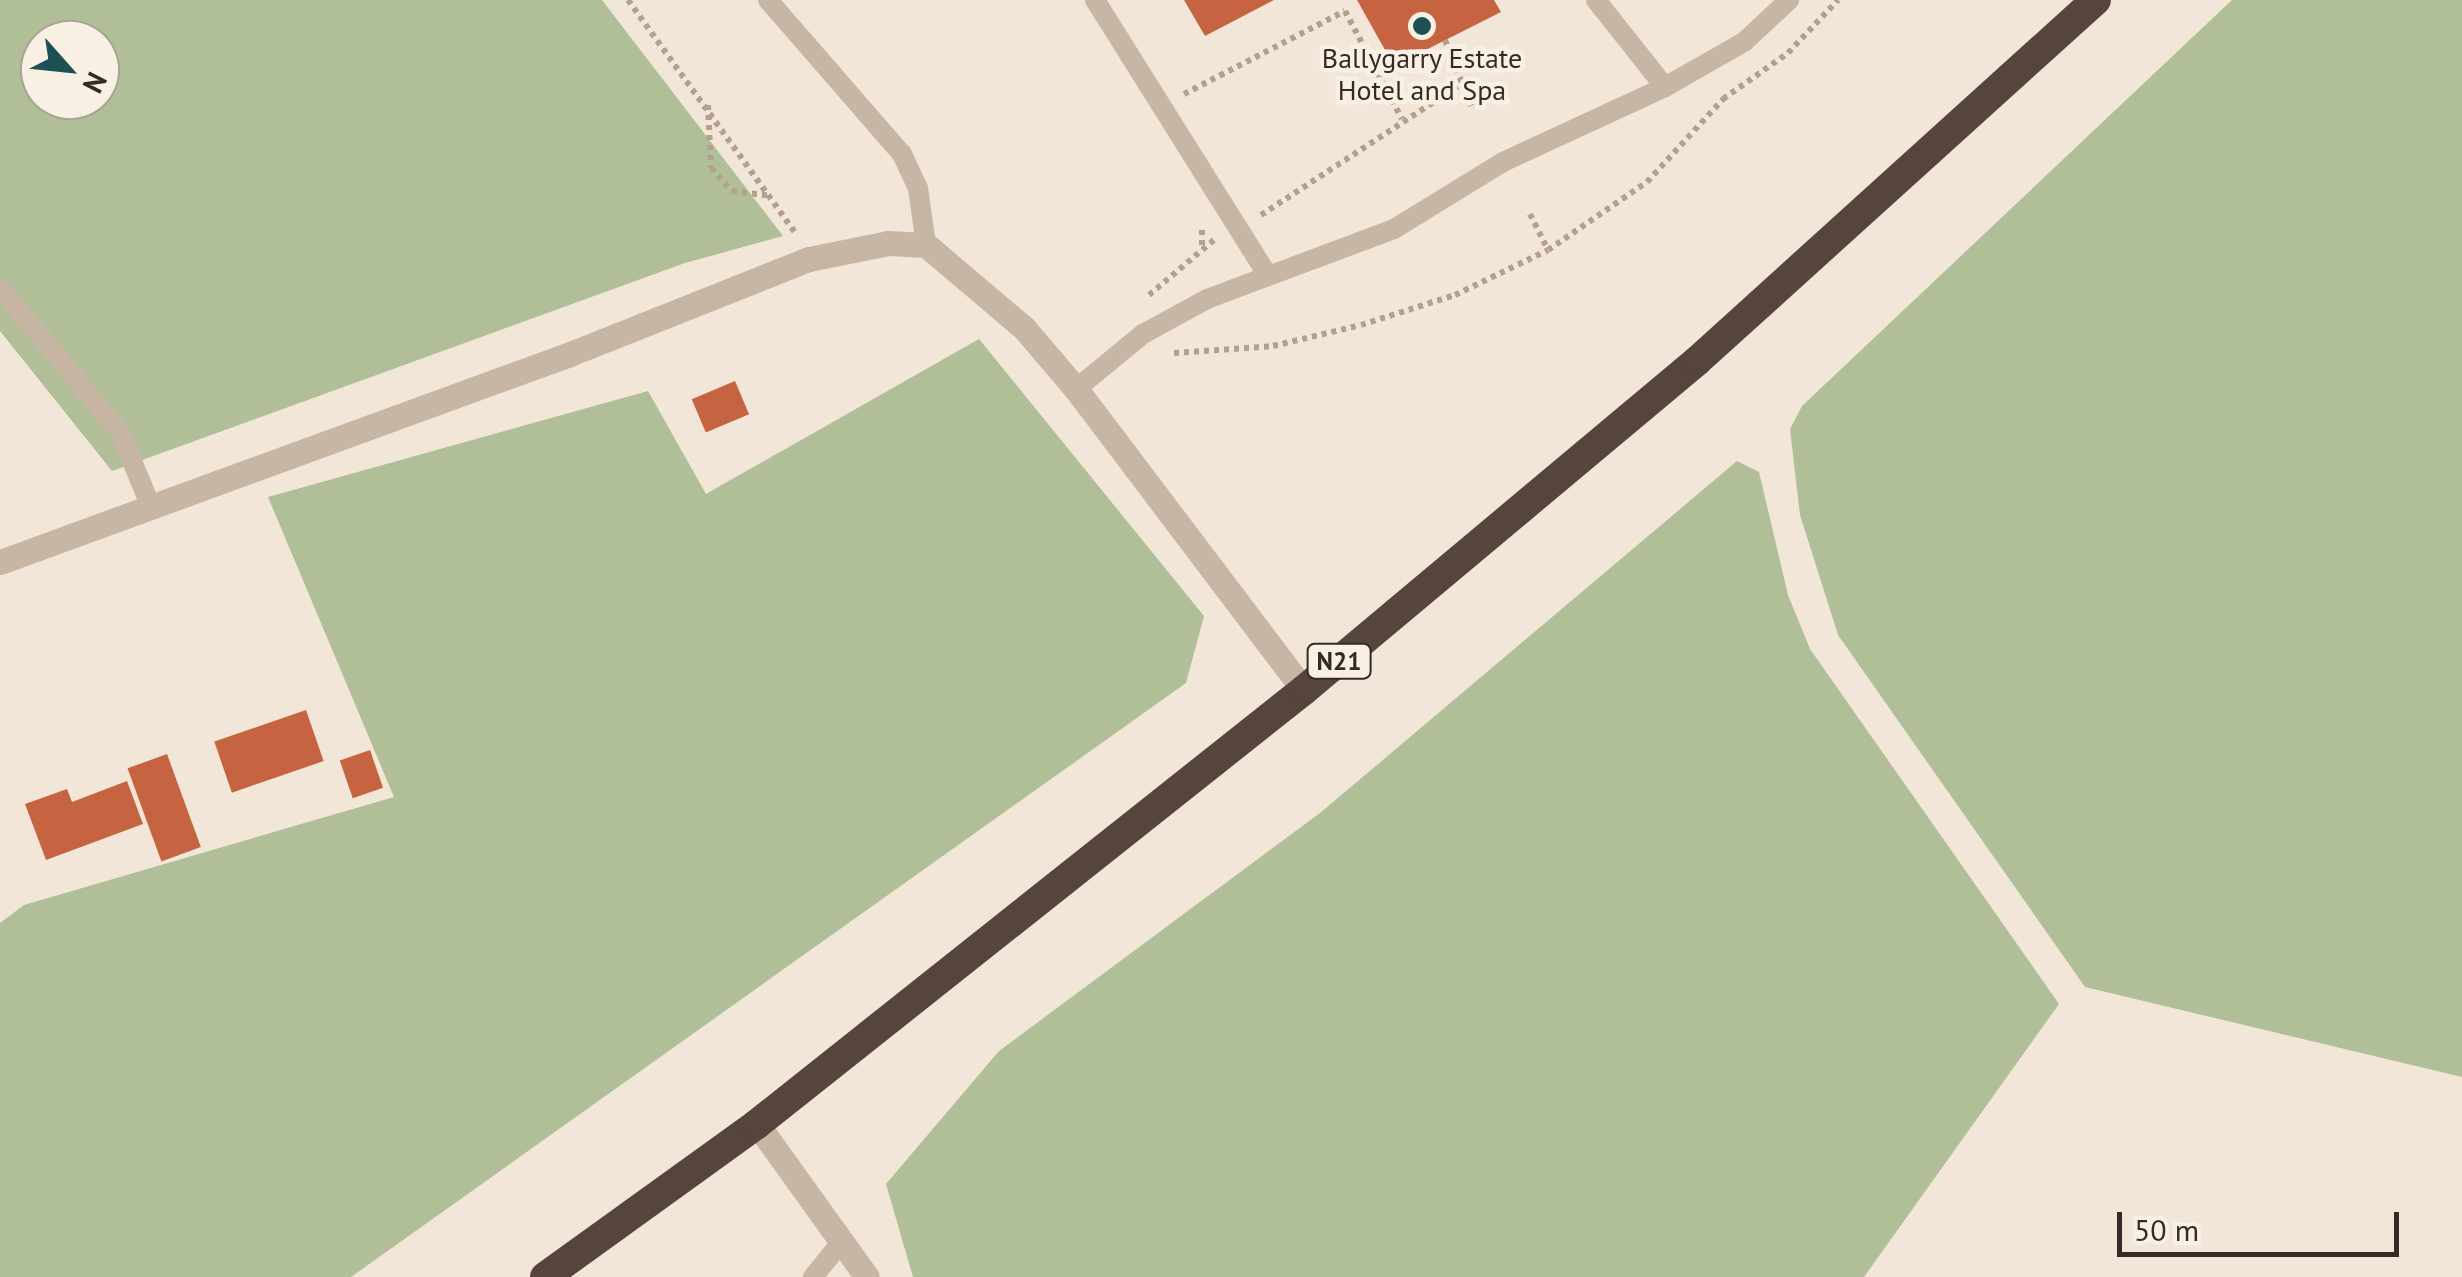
<!DOCTYPE html>
<style>
body{margin:0}
#map{position:relative;width:2462px;height:1277px;overflow:hidden;background:#f1e6d8;font-family:"PT Sans",sans-serif}
div>[style]{position:absolute}
.green>*{inset:0;background:#b1bf98}
.building>*{inset:0;background:#c66441;transform-origin:0 0}
.path>*{height:6px;margin-top:-3px;transform-origin:0;background:repeating-linear-gradient(90deg,#b4a08e 0 5px,transparent 0 10px)}
.lane>*{height:20px;margin:-10px;padding:0 10px;transform-origin:10px;border-radius:10px;background:#c8b6a4}
.street>*{height:25px;margin:-12.5px;padding:0 12.5px;transform-origin:12.5px;border-radius:12.5px;background:#c8b6a4}
.highway>*{height:30px;margin:-15px;padding:0 15px;transform-origin:15px;border-radius:15px;background:#55453d}
.dots>*{width:28px;height:28px;translate:-50% -50%;box-sizing:border-box;border:5px solid #f9f0e4;border-radius:50%}
span{translate:-50% -50%;white-space:nowrap;text-align:center;line-height:1.15;-webkit-text-stroke:9px #f9f0e4;paint-order:stroke}
.shield-label span{padding:2px 8px;background:#f9f0e4;border:2px solid;border-radius:8px;-webkit-text-stroke-width:0}
.shield-label{font-size:25px;color:#342b26;font-weight:700}
.poi-label{font-size:28px;color:#342b26}
.north{position:absolute;left:20px;top:20px;width:100px;height:100px;box-sizing:border-box;background:#f9f0e4;border:2px solid #aaa198;border-radius:50%;rotate:117deg;font-size:28px;font-weight:700;line-height:40px;text-align:center;color:#342b26}
.north::after{content:'';display:block;margin:auto;width:35px;height:45px;background:#1c5055;clip-path:polygon(50% 0,100% 100%,50% 72%,0 100%)}
.scale{position:absolute;left:2117px;top:1212px;width:282px;height:45px;box-sizing:border-box;border:5px solid #342b26;border-top:0;padding-left:12px;font-size:30px;line-height:35px;white-space:nowrap;color:#342b26;-webkit-text-stroke:8px #f9f0e4;paint-order:stroke}
</style>
<div id="map">
<div class="green">
<div style="clip-path:polygon(evenodd,0 0,602px 0,783px 236px,685px 263px,112px 471px,0 331px,0 0,40px 40px,100px 40px,100px 100px,40px 100px,40px 40px)"></div>
<div style="clip-path:polygon(2232px 0,2462px 0,2462px 1077px,2085px 987px,1838px 635px,1800px 515px,1790px 429px,1802px 406px)"></div>
<div style="clip-path:polygon(979px 339px,1204px 616px,1186px 683px,351px 1277px,0 1277px,0 923px,24px 905px,394px 797px,268px 497px,648px 391px,706px 494px)"></div>
<div style="clip-path:polygon(1737px 461px,1759px 472px,1788px 595px,1810px 649px,2059px 1004px,1864px 1277px,913px 1277px,886px 1184px,999px 1051px,1320px 813px)"></div>
</div>
<div class="building">
<div style="clip-path:polygon(1184px 0,1274px 0,1205px 36px)"></div>
<div style="clip-path:polygon(1357px 0,1494px 0,1501px 12px,1394px 66px)"></div>
<div style="left:735px;top:381px;width:36px;height:47px;rotate:67deg"></div>
<div style="left:306px;top:710px;width:54px;height:97px;rotate:71deg"></div>
<div style="left:370px;top:750px;width:40px;height:32px;rotate:71deg"></div>
<div style="left:167px;top:754px;width:99px;height:42px;rotate:70deg"></div>
<div style="clip-path:polygon(127px 781px,143px 824px,46px 860px,25px 804px,67px 789px,72px 802px)"></div>
</div>
<div class="path">
<div style="left:628px;top:0;width:288px;rotate:54.3deg"></div>
<div style="left:1445px;top:40px;width:71px;rotate:68.5deg"></div>
<div style="left:1184px;top:94px;width:181px;rotate:-27.3deg"></div>
<div style="left:1345px;top:11px;width:122px;rotate:62.2deg"></div>
<div style="left:708px;top:105px;width:63px;rotate:87.3deg"></div>
<div style="left:711px;top:168px;width:31px;rotate:48deg"></div>
<div style="left:732px;top:191px;width:39px;rotate:7deg"></div>
<div style="left:1530px;top:214px;width:40px;rotate:63.4deg"></div>
<div style="left:1261px;top:215px;width:238px;rotate:-33.2deg"></div>
<div style="left:1202px;top:245px;width:19px;rotate:-90deg"></div>
<div style="left:1149px;top:295px;width:87px;rotate:-40.3deg"></div>
<div style="left:1174px;top:353px;width:99px;rotate:-4deg"></div>
<div style="left:1273px;top:346px;width:90px;rotate:-13.4deg"></div>
<div style="left:1361px;top:325px;width:99px;rotate:-17.7deg"></div>
<div style="left:1455px;top:295px;width:103px;rotate:-25.8deg"></div>
<div style="left:1548px;top:250px;width:120px;rotate:-34.5deg"></div>
<div style="left:1647px;top:182px;width:113px;rotate:-47.5deg"></div>
<div style="left:1723px;top:99px;width:80px;rotate:-35.3deg"></div>
<div style="left:1788px;top:53px;width:73px;rotate:-46.7deg"></div>
</div>
<div class="lane">
<div style="left:768px;top:0;width:204px;rotate:49deg"></div>
<div style="left:902px;top:154px;width:38px;rotate:65deg"></div>
<div style="left:918px;top:188px;width:58px;rotate:82deg"></div>
<div style="left:1095px;top:0;width:324px;rotate:57.9deg"></div>
<div style="left:1596px;top:0;width:111px;rotate:51.6deg"></div>
<div style="left:0;top:288px;width:187px;rotate:50.2deg"></div>
<div style="left:120px;top:432px;width:81px;rotate:67.5deg"></div>
<div style="left:1076px;top:389px;width:87px;rotate:-39.4deg"></div>
<div style="left:1143px;top:334px;width:73px;rotate:-28.7deg"></div>
<div style="left:1207px;top:299px;width:200px;rotate:-20.5deg"></div>
<div style="left:1394px;top:229px;width:128px;rotate:-31.6deg"></div>
<div style="left:1503px;top:162px;width:179px;rotate:-24.8deg"></div>
<div style="left:1665px;top:87px;width:91px;rotate:-29.7deg"></div>
<div style="left:1744px;top:42px;width:62px;rotate:-43deg"></div>
<div style="left:813px;top:1277px;width:41px;rotate:-50.9deg"></div>
</div>
<div class="street">
<div style="left:0;top:562px;width:607px;rotate:-20.05deg"></div>
<div style="left:570px;top:354px;width:257px;rotate:-21.7deg"></div>
<div style="left:809px;top:259px;width:81px;rotate:-11.4deg"></div>
<div style="left:888px;top:243px;width:38px;rotate:3deg"></div>
<div style="left:926px;top:245px;width:128px;rotate:40.3deg"></div>
<div style="left:1024px;top:328px;width:80px;rotate:49.6deg"></div>
<div style="left:1076px;top:389px;width:378px;rotate:52.9deg"></div>
<div style="left:757px;top:1124px;width:188px;rotate:54.3deg"></div>
</div>
<div class="highway">
<div style="left:545px;top:1277px;width:261px;rotate:-35.8deg"></div>
<div style="left:757px;top:1124px;width:698px;rotate:-38.43deg"></div>
<div style="left:1304px;top:690px;width:513px;rotate:-39.93deg"></div>
<div style="left:1697px;top:361px;width:538px;rotate:-42.14deg"></div>
</div>
<div class="dots">
<div style="left:1422px;top:26px;background:#1c5055"></div>
</div>
<div class="shield-label">
<span style="left:1339px;top:661px">N21</span>
</div>
<div class="poi-label">
<span style="left:1422px;top:74px">Ballygarry Estate<br>Hotel and Spa</span>
</div>
<div class="north">N</div>
<div class="scale">50 m</div>
</div>
